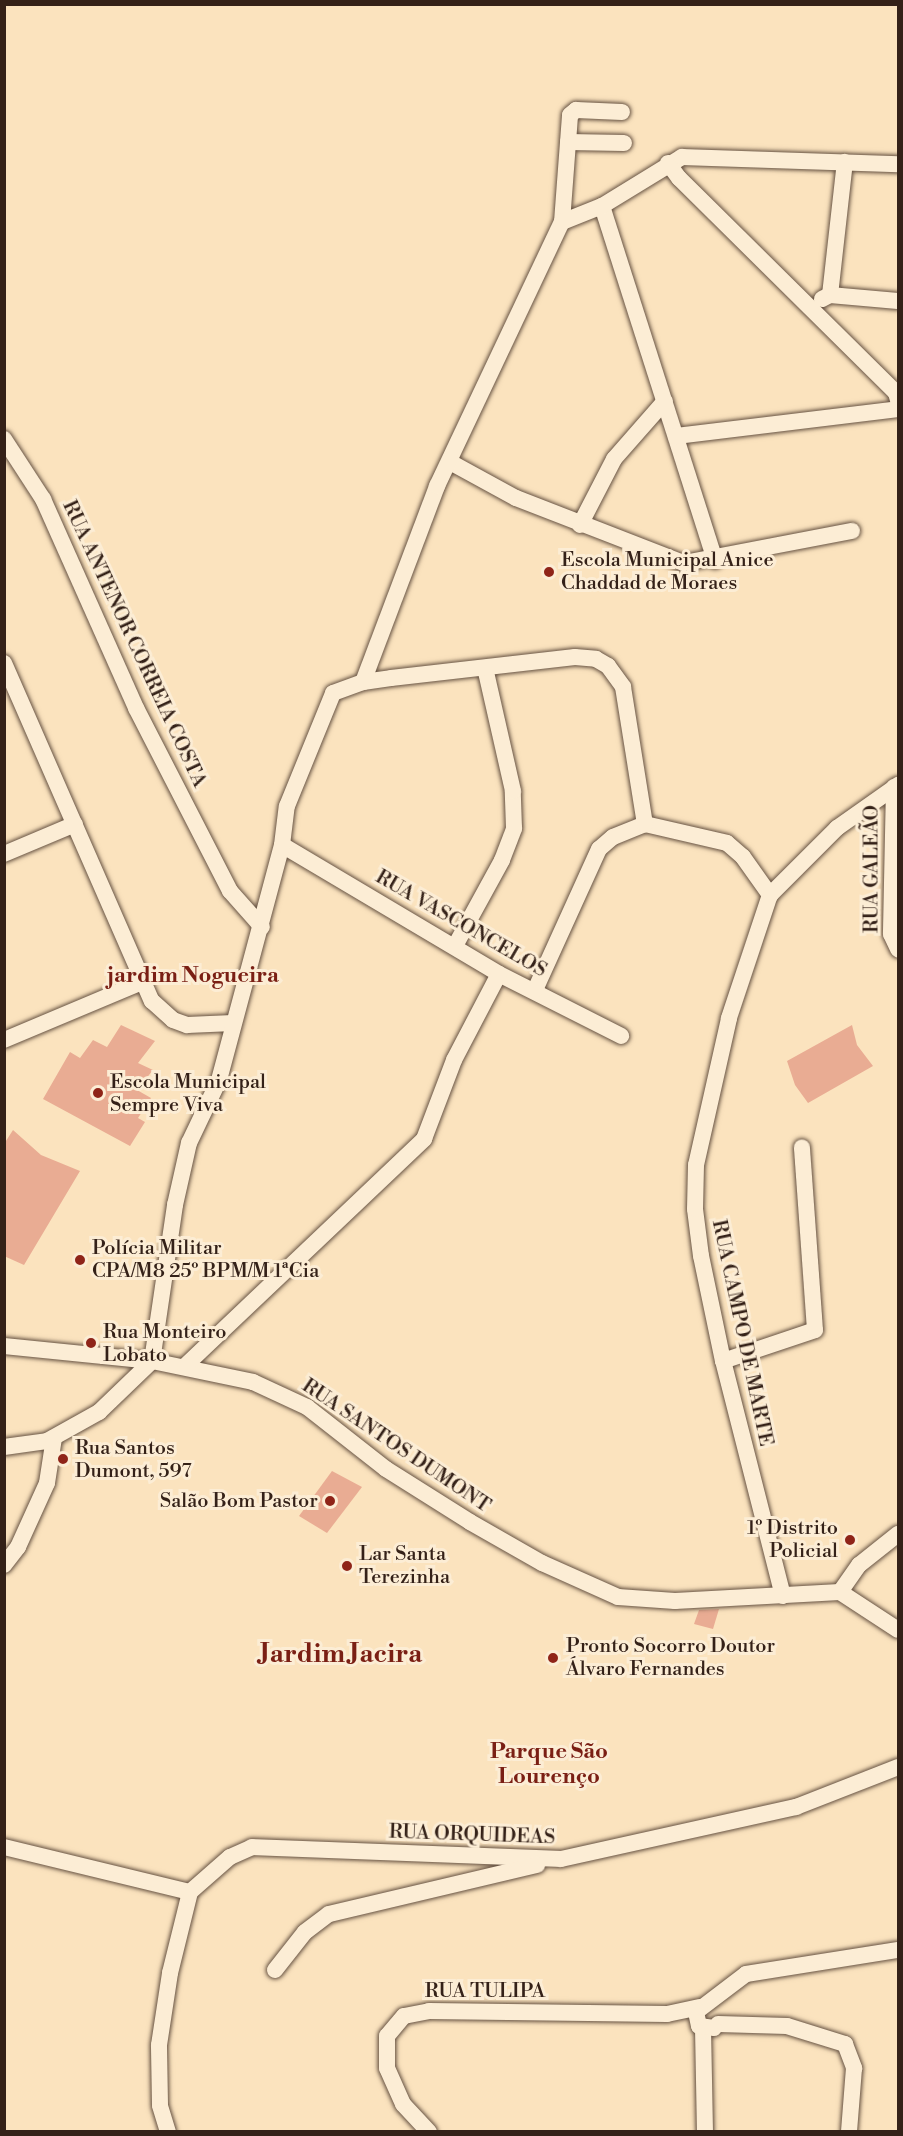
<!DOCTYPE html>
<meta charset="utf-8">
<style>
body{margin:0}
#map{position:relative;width:903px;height:2136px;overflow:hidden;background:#fbe3be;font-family:"Libre Bodoni",serif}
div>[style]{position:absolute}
.building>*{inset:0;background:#e9ac93}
.roads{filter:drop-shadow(0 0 2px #665242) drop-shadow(0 0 2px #665242)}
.street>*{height:16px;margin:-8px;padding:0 8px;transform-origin:8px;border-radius:8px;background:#fcedd5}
.dots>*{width:16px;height:16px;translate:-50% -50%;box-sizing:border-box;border:3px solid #fcedd5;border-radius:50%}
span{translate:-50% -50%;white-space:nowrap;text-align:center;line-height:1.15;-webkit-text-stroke:6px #fcedd5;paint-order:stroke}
.poi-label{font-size:20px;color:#342118}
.left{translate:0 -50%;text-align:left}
.right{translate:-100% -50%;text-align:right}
.street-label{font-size:20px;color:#342118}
.quarter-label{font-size:22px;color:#7a1f14;font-weight:700}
.district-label{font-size:26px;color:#7a1f14;font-weight:700}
.frame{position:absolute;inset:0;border:6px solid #342118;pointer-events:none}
</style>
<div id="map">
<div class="building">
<div style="clip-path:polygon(121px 1025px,155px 1041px,138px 1063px,153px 1070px,137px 1090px,151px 1098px,138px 1118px,145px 1122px,130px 1146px,43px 1099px,70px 1052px,80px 1058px,93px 1040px,107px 1047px)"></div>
<div style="clip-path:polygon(852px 1025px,857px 1045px,873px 1066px,808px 1103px,795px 1085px,787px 1061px)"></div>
<div style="clip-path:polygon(13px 1130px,41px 1155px,80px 1171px,24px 1265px,4px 1256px,4px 1144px)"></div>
<div style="clip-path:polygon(332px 1471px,362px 1487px,327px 1533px,299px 1516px)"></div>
<div style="clip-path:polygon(719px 1609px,713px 1629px,694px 1624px,699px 1610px)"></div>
</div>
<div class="roads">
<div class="street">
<div style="left:568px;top:142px;width:56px;rotate:1deg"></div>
<div style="left:668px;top:163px;width:19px;rotate:54deg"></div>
<div style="left:679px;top:178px;width:305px;rotate:44.7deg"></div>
<div style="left:896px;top:393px;width:7px;rotate:74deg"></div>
<div style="left:602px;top:206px;width:372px;rotate:72.3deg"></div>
<div style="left:562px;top:222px;width:107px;rotate:-85.7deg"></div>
<div style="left:570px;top:115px;width:8px;rotate:-40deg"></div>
<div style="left:576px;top:110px;width:46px;rotate:2.5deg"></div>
<div style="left:830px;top:295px;width:134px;rotate:-83.6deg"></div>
<div style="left:822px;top:299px;width:9px;rotate:-27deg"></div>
<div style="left:830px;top:295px;width:68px;rotate:5deg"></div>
<div style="left:676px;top:436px;width:224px;rotate:-6.9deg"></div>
<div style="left:4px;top:439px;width:72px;rotate:57deg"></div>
<div style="left:43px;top:499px;width:229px;rotate:66deg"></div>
<div style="left:136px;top:708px;width:206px;rotate:62.8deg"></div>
<div style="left:230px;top:891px;width:48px;rotate:48.4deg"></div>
<div style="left:450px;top:462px;width:75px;rotate:28.6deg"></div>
<div style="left:516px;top:498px;width:180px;rotate:21.2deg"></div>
<div style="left:684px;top:563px;width:171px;rotate:-10.8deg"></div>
<div style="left:580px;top:525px;width:74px;rotate:-62.7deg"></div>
<div style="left:614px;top:459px;width:77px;rotate:-48.7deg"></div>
<div style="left:4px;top:663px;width:369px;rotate:66.4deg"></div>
<div style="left:152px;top:1001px;width:28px;rotate:42deg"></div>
<div style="left:173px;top:1020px;width:15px;rotate:20deg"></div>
<div style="left:187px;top:1025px;width:46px;rotate:-2.5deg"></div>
<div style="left:363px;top:682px;width:210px;rotate:-69.3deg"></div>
<div style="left:437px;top:486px;width:292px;rotate:-64.7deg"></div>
<div style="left:562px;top:222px;width:43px;rotate:-21.8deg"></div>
<div style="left:602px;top:206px;width:94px;rotate:-31.5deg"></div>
<div style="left:682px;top:157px;width:216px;rotate:1.9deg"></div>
<div style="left:894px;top:787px;width:147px;rotate:91.2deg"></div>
<div style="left:891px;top:934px;width:17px;rotate:65deg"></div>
<div style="left:645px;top:824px;width:84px;rotate:13deg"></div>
<div style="left:727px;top:843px;width:21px;rotate:41deg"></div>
<div style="left:743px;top:857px;width:47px;rotate:54.6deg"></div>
<div style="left:282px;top:845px;width:252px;rotate:30.7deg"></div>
<div style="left:499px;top:974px;width:137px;rotate:26.9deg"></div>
<div style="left:4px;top:854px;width:77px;rotate:-22.9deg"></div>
<div style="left:455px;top:946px;width:98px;rotate:-61.3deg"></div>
<div style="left:502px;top:860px;width:34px;rotate:-69deg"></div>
<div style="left:514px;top:828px;width:37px;rotate:-92deg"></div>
<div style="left:513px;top:791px;width:126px;rotate:-102.8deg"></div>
<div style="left:535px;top:990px;width:155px;rotate:-65.6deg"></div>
<div style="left:599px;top:849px;width:18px;rotate:-41deg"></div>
<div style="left:613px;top:837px;width:35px;rotate:-22deg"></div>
<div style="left:4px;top:1040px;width:150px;rotate:-22.8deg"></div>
<div style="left:4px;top:1346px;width:149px;rotate:5.8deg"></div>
<div style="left:152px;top:1361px;width:103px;rotate:11.7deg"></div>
<div style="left:253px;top:1382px;width:60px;rotate:24.8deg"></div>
<div style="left:307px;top:1407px;width:100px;rotate:38.1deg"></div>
<div style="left:386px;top:1469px;width:99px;rotate:32.2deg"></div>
<div style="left:470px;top:1522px;width:83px;rotate:29.7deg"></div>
<div style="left:542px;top:1563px;width:83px;rotate:24.1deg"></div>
<div style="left:618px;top:1597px;width:57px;rotate:4deg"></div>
<div style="left:675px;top:1601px;width:165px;rotate:-3.1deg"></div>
<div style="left:840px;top:1592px;width:69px;rotate:33.2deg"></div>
<div style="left:152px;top:1361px;width:158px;rotate:-81.6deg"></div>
<div style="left:175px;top:1205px;width:64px;rotate:-77.3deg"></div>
<div style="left:189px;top:1143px;width:70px;rotate:-64.5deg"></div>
<div style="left:219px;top:1080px;width:243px;rotate:-75deg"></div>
<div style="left:282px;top:845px;width:39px;rotate:-83deg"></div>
<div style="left:287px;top:806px;width:122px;rotate:-67.8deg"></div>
<div style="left:333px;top:693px;width:32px;rotate:-20deg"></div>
<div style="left:363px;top:682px;width:28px;rotate:-8deg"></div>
<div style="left:391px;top:678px;width:185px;rotate:-6.5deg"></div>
<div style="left:575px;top:657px;width:21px;rotate:5deg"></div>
<div style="left:596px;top:659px;width:14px;rotate:30deg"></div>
<div style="left:608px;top:666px;width:26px;rotate:54deg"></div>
<div style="left:623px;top:687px;width:139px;rotate:80.9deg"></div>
<div style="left:723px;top:1361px;width:97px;rotate:-18.6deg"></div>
<div style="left:815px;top:1330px;width:183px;rotate:-94.1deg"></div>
<div style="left:185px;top:1366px;width:330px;rotate:-43.5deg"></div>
<div style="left:424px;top:1139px;width:85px;rotate:-69.2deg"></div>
<div style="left:454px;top:1060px;width:97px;rotate:-62.4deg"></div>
<div style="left:4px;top:1447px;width:43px;rotate:-7.9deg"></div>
<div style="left:47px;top:1441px;width:60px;rotate:-29.1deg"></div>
<div style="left:99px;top:1412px;width:74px;rotate:-43.9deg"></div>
<div style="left:4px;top:1565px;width:23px;rotate:-52deg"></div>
<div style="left:18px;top:1547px;width:70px;rotate:-65.6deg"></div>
<div style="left:47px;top:1483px;width:46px;rotate:-81.2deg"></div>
<div style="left:840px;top:1592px;width:33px;rotate:-55deg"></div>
<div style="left:859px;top:1565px;width:50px;rotate:-38.5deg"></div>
<div style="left:783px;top:1596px;width:243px;rotate:-104.3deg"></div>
<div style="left:723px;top:1361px;width:107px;rotate:-101.8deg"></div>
<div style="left:701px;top:1256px;width:47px;rotate:-97.3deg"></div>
<div style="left:695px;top:1209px;width:44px;rotate:-88.7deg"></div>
<div style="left:696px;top:1165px;width:151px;rotate:-77.3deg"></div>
<div style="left:729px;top:1018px;width:130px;rotate:-71.6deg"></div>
<div style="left:770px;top:895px;width:95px;rotate:-45deg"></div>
<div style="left:837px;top:828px;width:75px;rotate:-35.2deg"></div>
<div style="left:4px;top:1847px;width:191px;rotate:13.6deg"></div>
<div style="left:190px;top:1892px;width:53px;rotate:-41.2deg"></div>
<div style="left:230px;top:1857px;width:24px;rotate:-24deg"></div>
<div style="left:252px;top:1847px;width:309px;rotate:2.2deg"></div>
<div style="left:561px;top:1859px;width:241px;rotate:-12.5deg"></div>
<div style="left:796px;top:1807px;width:110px;rotate:-21.4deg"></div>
<div style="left:275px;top:1970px;width:48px;rotate:-51.7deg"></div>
<div style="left:305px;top:1932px;width:30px;rotate:-37deg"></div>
<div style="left:329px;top:1914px;width:214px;rotate:-13.3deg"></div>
<div style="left:718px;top:2024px;width:69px;rotate:1.7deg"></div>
<div style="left:787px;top:2026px;width:61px;rotate:17.2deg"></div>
<div style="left:845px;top:2044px;width:26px;rotate:69deg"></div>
<div style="left:854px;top:2068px;width:64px;rotate:94.5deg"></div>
<div style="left:703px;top:2028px;width:104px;rotate:88.9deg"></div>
<div style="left:714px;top:2028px;width:15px;rotate:-172deg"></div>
<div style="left:699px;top:2026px;width:14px;rotate:-102deg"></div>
<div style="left:696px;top:2012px;width:63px;rotate:-37.2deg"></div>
<div style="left:746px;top:1974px;width:154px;rotate:-9deg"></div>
<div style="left:168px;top:2132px;width:28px;rotate:-107deg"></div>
<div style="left:160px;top:2105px;width:60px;rotate:-91deg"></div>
<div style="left:159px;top:2045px;width:73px;rotate:-81.3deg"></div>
<div style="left:170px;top:1973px;width:83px;rotate:-76.1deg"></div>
<div style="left:429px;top:2132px;width:38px;rotate:-133deg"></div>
<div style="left:403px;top:2104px;width:39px;rotate:-114deg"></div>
<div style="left:387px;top:2068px;width:32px;rotate:-90deg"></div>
<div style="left:387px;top:2036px;width:26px;rotate:-50deg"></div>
<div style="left:404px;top:2016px;width:25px;rotate:-11deg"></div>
<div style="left:429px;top:2011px;width:238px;rotate:0.7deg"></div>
<div style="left:667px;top:2014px;width:33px;rotate:-12deg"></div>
</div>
</div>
<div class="dots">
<div style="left:549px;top:572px;background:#8f2418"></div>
<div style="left:98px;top:1093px;background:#8f2418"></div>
<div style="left:80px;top:1260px;background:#8f2418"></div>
<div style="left:91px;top:1343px;background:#8f2418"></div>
<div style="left:63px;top:1459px;background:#8f2418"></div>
<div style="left:330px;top:1501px;background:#8f2418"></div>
<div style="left:850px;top:1540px;background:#8f2418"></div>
<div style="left:347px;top:1566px;background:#8f2418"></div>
<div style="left:553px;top:1658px;background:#8f2418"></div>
</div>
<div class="poi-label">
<span class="left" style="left:561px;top:572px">Escola Municipal Anice<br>Chaddad de Moraes</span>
<span class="left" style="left:110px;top:1094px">Escola Municipal<br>Sempre Viva</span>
<span class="left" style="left:92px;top:1260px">Polícia Militar<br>CPA/M8 25º BPM/M 1ªCia</span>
<span class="left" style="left:103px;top:1344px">Rua Monteiro<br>Lobato</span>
<span class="left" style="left:75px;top:1460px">Rua Santos<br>Dumont, 597</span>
<span class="right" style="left:318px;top:1501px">Salão Bom Pastor</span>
<span class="right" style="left:838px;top:1540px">1º Distrito<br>Policial</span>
<span class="left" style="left:359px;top:1566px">Lar Santa<br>Terezinha</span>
<span class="left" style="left:566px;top:1658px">Pronto Socorro Doutor<br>Álvaro Fernandes</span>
</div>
<div class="street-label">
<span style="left:134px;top:644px;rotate:65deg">RUA ANTENOR CORREIA COSTA</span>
<span style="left:872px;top:869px;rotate:-90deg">RUA GALEÃO</span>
<span style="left:461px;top:924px;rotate:30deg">RUA VASCONCELOS</span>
<span style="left:742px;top:1333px;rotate:78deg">RUA CAMPO DE MARTE</span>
<span style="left:396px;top:1446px;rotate:34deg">RUA SANTOS DUMONT</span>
<span style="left:472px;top:1835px;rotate:2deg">RUA ORQUIDEAS</span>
<span style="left:485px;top:1991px">RUA TULIPA</span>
</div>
<div class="quarter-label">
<span style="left:193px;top:976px">jardim Nogueira</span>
<span style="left:549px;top:1764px">Parque São<br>Lourenço</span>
</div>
<div class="district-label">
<span style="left:341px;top:1655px">Jardim Jacira</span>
</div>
<div class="frame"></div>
</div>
